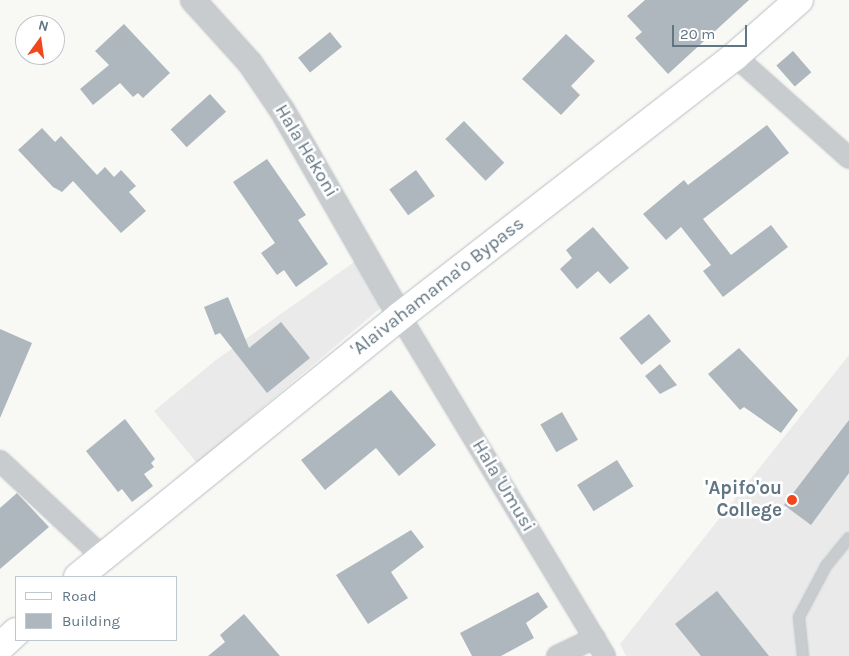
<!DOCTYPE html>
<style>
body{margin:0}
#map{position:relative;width:849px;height:656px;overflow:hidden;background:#f8f8f5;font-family:Karla,sans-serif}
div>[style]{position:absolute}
.built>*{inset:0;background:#e9eae9}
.building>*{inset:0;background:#aeb7bd;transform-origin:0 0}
.roads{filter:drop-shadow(0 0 1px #b8bec2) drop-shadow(0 0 1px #b8bec2)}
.service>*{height:10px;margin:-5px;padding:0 5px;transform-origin:5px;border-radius:5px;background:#c8cccf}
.minor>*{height:20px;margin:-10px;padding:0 10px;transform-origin:10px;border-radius:10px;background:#c8cccf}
.tertiary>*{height:24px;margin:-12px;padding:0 12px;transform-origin:12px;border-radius:12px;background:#c8cccf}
.secondary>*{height:28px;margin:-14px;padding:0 14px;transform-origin:14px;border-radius:14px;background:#fff}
.dots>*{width:14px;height:14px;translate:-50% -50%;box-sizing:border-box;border:2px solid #fff;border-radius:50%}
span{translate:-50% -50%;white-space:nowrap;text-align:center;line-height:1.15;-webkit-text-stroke:5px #fff;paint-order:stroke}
.street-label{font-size:19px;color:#617583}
.poi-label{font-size:19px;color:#617583;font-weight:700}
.right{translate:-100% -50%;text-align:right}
.legend{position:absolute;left:15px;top:576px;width:162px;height:65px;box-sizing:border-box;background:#fff;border:1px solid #c0c8cd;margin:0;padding:6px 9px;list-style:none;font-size:15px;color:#617583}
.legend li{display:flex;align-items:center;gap:10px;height:25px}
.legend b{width:25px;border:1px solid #c0c8cd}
.north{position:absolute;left:15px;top:15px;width:50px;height:50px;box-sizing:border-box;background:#fff;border:1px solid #c0c8cd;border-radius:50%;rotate:14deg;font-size:14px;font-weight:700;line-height:20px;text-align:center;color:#617583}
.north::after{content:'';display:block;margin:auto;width:18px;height:22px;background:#f1471d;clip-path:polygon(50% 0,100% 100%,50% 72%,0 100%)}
.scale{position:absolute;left:672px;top:25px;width:75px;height:22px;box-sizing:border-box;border:2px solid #617583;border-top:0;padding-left:6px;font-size:15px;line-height:18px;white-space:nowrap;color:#617583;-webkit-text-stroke:4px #fff;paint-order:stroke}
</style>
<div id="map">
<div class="built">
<div style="clip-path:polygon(357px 260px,384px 305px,197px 463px,154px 411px,216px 360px)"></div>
<div style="clip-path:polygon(849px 355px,849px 656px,626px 656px,620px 644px)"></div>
</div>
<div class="building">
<div style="clip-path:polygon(645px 0,749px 0,668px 74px,635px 38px,642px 32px,627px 16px)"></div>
<div style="clip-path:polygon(124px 24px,170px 73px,143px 98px,138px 93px,133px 97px,120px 83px,93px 105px,80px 89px,109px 65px,95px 51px)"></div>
<div style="left:330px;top:32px;width:19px;height:41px;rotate:51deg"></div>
<div style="clip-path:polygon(566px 34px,595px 61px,571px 86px,580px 95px,561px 115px,522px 79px)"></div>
<div style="left:793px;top:51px;width:28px;height:22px;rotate:49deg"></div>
<div style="left:210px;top:94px;width:24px;height:53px;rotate:48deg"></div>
<div style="left:464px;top:121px;width:58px;height:26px;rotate:46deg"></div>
<div style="clip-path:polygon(767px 125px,789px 153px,703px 219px,731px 255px,771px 225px,788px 247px,723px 297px,703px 271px,711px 265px,681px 227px,666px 240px,643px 214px,684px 180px,688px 185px)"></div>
<div style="clip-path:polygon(42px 128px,55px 142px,61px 136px,97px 175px,105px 167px,114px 177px,121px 170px,136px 186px,129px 192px,146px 211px,121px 233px,73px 181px,62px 192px,53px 187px,18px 150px)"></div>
<div style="clip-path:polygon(267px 159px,306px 215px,298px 220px,328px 264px,296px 287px,284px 270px,277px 275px,261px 253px,275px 243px,233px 182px)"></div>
<div style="left:416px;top:170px;width:32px;height:33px;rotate:54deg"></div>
<div style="clip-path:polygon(593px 227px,629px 268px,610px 284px,598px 271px,577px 289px,560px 269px,572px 258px,566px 250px)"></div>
<div style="clip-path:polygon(228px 297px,249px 348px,281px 322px,310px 358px,267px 393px,220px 333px,215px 335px,204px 307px)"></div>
<div style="left:649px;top:314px;width:35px;height:38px;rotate:51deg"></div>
<div style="clip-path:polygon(0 329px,32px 343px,0 418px)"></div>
<div style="clip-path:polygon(739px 348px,798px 410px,781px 433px,744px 407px,740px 410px,708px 374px)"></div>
<div style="clip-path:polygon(660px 364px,677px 385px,660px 394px,645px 376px)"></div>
<div style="clip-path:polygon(391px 390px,436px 445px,399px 476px,376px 448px,325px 490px,301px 460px)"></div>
<div style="left:562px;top:412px;width:32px;height:25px;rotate:60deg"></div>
<div style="clip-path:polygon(125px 419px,155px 459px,151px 463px,154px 467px,144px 474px,153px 486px,132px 502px,122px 489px,118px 492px,86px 451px)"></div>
<div style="clip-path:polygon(849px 420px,849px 473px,811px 525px,784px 505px)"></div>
<div style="left:617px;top:460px;width:31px;height:47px;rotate:58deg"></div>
<div style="clip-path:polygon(17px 493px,49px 527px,0 569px,0 508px)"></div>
<div style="clip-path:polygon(411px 530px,424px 547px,391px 572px,408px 598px,368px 624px,336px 575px)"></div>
<div style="clip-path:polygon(717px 591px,769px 656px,701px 656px,675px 624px)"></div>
<div style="clip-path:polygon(538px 592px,548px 607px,526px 623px,534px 638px,501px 656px,472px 656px,460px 633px)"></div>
<div style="clip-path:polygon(244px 614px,280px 656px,208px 656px,225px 642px,220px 635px)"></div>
</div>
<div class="roads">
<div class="service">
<div style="left:803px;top:656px;width:39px;rotate:-96deg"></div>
<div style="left:799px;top:617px;width:58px;rotate:-62.1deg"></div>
<div style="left:826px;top:566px;width:36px;rotate:-51deg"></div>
</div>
<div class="minor">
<div style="left:735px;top:56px;width:153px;rotate:41.8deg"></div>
<div style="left:400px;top:316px;width:397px;rotate:58.9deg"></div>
<div style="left:0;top:461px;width:139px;rotate:43deg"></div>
<div style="left:557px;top:656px;width:42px;rotate:-25.3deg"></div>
</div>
<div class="tertiary">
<div style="left:193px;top:0;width:85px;rotate:47.9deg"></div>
<div style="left:250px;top:63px;width:57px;rotate:55.8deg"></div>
<div style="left:282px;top:110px;width:237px;rotate:60.2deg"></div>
</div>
<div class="secondary">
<div style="left:78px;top:577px;width:414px;rotate:-39deg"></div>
<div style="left:400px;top:316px;width:424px;rotate:-37.8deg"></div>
<div style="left:735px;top:56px;width:85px;rotate:-41.2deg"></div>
<div style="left:0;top:647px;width:22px;rotate:-43deg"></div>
</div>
</div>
<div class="dots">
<div style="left:792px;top:500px;background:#f1471d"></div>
</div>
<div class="street-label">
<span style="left:306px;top:151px;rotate:59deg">Hala Hekoni</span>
<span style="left:438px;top:287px;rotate:-38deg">'Alaivahamama'o Bypass</span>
<span style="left:503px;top:486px;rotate:59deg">Hala 'Umusi</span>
</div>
<div class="poi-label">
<span class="right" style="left:782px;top:500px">'Apifo'ou<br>College</span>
</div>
<ul class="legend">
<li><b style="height:6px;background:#fff"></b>Road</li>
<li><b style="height:14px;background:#aeb7bd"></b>Building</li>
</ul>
<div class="north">N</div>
<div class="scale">20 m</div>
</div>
